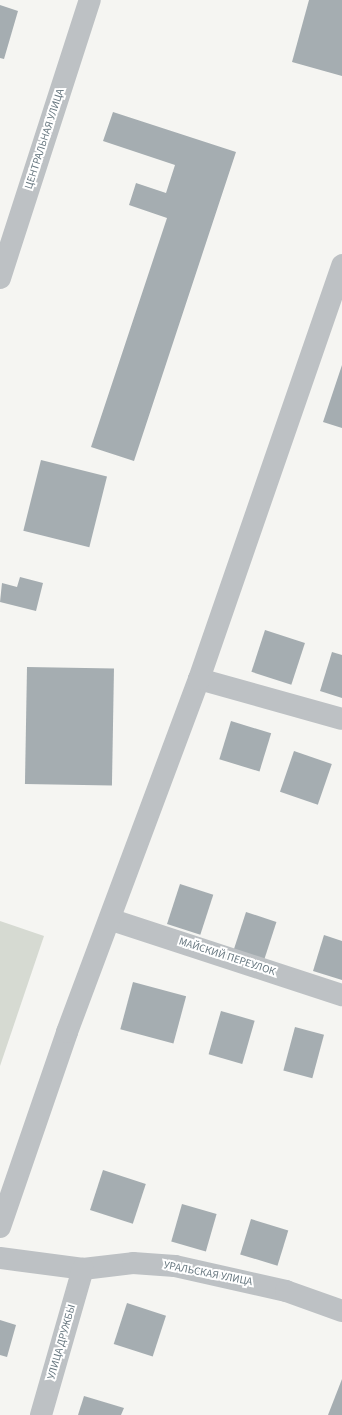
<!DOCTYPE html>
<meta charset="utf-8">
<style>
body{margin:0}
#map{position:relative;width:342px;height:1415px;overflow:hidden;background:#f5f5f2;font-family:"Source Sans 3",sans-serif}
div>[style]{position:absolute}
.green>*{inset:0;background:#d6dad2}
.building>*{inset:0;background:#a5adb1;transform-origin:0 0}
.minor>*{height:22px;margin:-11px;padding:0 11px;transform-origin:11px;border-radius:11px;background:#bdc1c4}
span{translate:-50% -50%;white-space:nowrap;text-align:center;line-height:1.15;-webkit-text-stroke:4px #fff;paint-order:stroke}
.street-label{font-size:11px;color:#687880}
</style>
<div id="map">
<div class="green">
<div style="clip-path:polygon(0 921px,44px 936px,0 1066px)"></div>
</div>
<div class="building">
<div style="clip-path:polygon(309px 0,342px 0,342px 76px,292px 62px)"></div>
<div style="clip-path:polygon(0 5px,18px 11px,4px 59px,0 58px)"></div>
<div style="clip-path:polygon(113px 112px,236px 152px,134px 461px,91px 447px,167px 218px,129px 205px,136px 183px,166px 193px,175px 165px,103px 141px)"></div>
<div style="clip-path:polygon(342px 365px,342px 428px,323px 422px)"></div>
<div style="left:41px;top:460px;width:68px;height:73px;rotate:14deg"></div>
<div style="clip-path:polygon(20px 577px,43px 583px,36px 611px,0 602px,2px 583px,17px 587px)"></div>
<div style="left:265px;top:630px;width:42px;height:44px;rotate:18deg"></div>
<div style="clip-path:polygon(332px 652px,342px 655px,342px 698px,320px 691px)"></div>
<div style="left:27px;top:667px;width:87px;height:117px;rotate:1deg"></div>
<div style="left:231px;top:721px;width:42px;height:40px;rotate:17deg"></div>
<div style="left:294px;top:751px;width:40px;height:43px;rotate:19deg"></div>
<div style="left:180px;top:884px;width:35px;height:42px;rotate:18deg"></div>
<div style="left:246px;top:912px;width:32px;height:41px;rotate:18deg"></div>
<div style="clip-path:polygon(324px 935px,342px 941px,342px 980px,313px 971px)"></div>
<div style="left:133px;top:982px;width:55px;height:49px;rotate:15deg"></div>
<div style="left:221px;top:1011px;width:35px;height:45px;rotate:16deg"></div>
<div style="left:295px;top:1027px;width:30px;height:45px;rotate:15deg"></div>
<div style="left:103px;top:1170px;width:45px;height:42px;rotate:18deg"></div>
<div style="left:182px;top:1204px;width:36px;height:39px;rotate:16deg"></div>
<div style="left:251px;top:1219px;width:39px;height:37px;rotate:17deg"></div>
<div style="left:127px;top:1303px;width:41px;height:43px;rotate:18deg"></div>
<div style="clip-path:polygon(0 1320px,16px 1325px,7px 1357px,0 1355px)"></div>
<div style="clip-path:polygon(342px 1379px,342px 1415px,328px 1415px)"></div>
<div style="clip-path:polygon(84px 1396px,124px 1408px,121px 1415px,78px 1415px)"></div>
</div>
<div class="minor">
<div style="left:0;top:278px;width:292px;rotate:-72.1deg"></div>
<div style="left:199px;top:679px;width:148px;rotate:15.6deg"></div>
<div style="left:112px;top:920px;width:242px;rotate:18.1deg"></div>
<div style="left:0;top:1227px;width:206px;rotate:-71deg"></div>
<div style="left:67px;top:1032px;width:377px;rotate:-69.5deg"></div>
<div style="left:199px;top:679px;width:438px;rotate:-70.9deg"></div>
<div style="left:0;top:1258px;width:84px;rotate:7.5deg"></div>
<div style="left:83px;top:1269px;width:50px;rotate:-6.8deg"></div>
<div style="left:133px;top:1263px;width:42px;rotate:4.1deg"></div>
<div style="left:175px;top:1266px;width:114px;rotate:12.7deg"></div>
<div style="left:286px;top:1291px;width:59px;rotate:19.7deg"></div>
<div style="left:41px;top:1415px;width:152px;rotate:-74deg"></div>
</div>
<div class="street-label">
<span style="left:45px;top:139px;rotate:-72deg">ЦЕНТРАЛЬНАЯ УЛИЦА</span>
<span style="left:227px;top:957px;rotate:18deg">МАЙСКИЙ ПЕРЕУЛОК</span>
<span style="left:208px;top:1274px;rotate:11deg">УРАЛЬСКАЯ УЛИЦА</span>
<span style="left:62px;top:1342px;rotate:-74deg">УЛИЦА ДРУЖБЫ</span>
</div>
</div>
